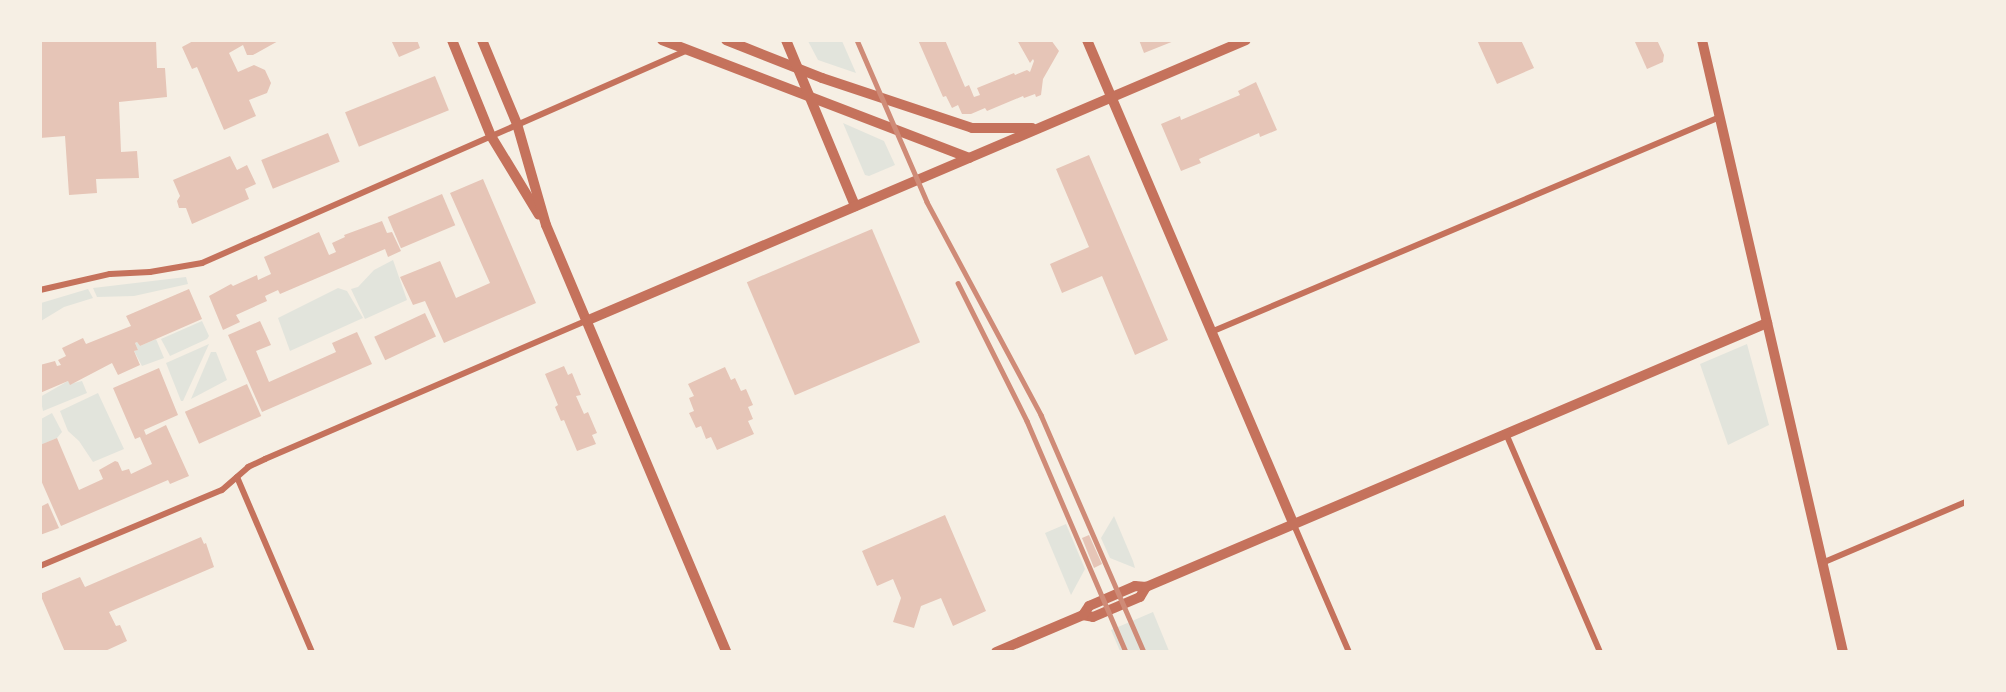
<!DOCTYPE html>
<style>
body{margin:0}
#map{position:relative;width:2006px;height:692px;overflow:hidden;background:#f6efe4;font-family:"PT Sans Narrow",sans-serif}
div>[style]{position:absolute}
.green>*{inset:0;background:#e2e4dc}
.building>*{inset:0;background:#e6c5b7;transform-origin:0 0}
.minor>*{height:6px;margin:-3px;padding:0 3px;transform-origin:3px;border-radius:3px;background:#c5725c}
.tertiary>*{height:10px;margin:-5px;padding:0 5px;transform-origin:5px;border-radius:5px;background:#c5725c}
.rail>*{height:4.5px;margin:-2.25px;padding:0 2.25px;transform-origin:2.25px;border-radius:2.25px;background:#cf8b77}
span{translate:-50% -50%;white-space:nowrap;text-align:center;line-height:1.15;-webkit-text-stroke:4.5px #f6efe4;paint-order:stroke}
.frame{position:absolute;inset:0;border:42px solid #f6efe4;pointer-events:none}
</style>
<div id="map">
<div class="green">
<div style="clip-path:polygon(808px 41px,842px 41px,856px 73px,818px 60px)"></div>
<div style="clip-path:polygon(843px 123px,884px 141px,895px 165px,869px 176px,865px 175px)"></div>
<div style="clip-path:polygon(393px 260px,407px 300px,365px 319px,351px 289px,358px 287px,374px 270px)"></div>
<div style="clip-path:polygon(186px 277px,188px 284px,134px 296px,97px 297px,93px 288px)"></div>
<div style="clip-path:polygon(338px 288px,347px 291px,363px 318px,290px 351px,278px 318px)"></div>
<div style="clip-path:polygon(88px 289px,93px 298px,64px 307px,41px 321px,41px 303px)"></div>
<div style="clip-path:polygon(202px 321px,209px 336px,207px 339px,170px 356px,161px 339px)"></div>
<div style="clip-path:polygon(156px 339px,164px 358px,142px 366px,134px 351px,138px 350px,135px 343px,137px 342px,140px 346px)"></div>
<div style="clip-path:polygon(209px 344px,183px 401px,181px 401px,166px 363px)"></div>
<div style="clip-path:polygon(1747px 344px,1769px 425px,1728px 445px,1700px 364px)"></div>
<div style="clip-path:polygon(211px 352px,216px 352px,227px 380px,191px 399px)"></div>
<div style="clip-path:polygon(68px 381px,70px 384px,82px 381px,87px 393px,43px 411px,40px 397px)"></div>
<div style="clip-path:polygon(98px 393px,124px 449px,93px 462px,79px 441px,68px 431px,60px 411px)"></div>
<div style="clip-path:polygon(52px 413px,62px 432px,57px 438px,41px 445px,41px 419px)"></div>
<div style="clip-path:polygon(1114px 516px,1133px 561px,1135px 568px,1110px 558px,1101px 538px)"></div>
<div style="clip-path:polygon(1066px 524px,1085px 569px,1071px 595px,1045px 533px)"></div>
<div style="clip-path:polygon(1153px 612px,1169px 651px,1120px 651px,1111px 630px)"></div>
</div>
<div class="building">
<div style="clip-path:polygon(156px 40px,157px 68px,165px 68px,167px 97px,119px 102px,121px 152px,137px 151px,139px 178px,96px 179px,97px 193px,69px 195px,65px 136px,40px 138px,40px 41px)"></div>
<div style="clip-path:polygon(195px 40px,280px 40px,253px 55px,247px 55px,243px 45px,229px 53px,238px 72px,254px 65px,265px 70px,271px 83px,267px 93px,249px 100px,256px 116px,224px 130px,197px 67px,192px 69px,182px 47px)"></div>
<div style="clip-path:polygon(391px 40px,417px 40px,420px 48px,399px 57px)"></div>
<div style="clip-path:polygon(918px 40px,945px 40px,965px 87px,969px 85px,974px 97px,980px 95px,977px 88px,1014px 73px,1015px 75px,1027px 70px,1030px 72px,1034px 61px,1033px 59px,1030px 63px,1017px 40px,1051px 40px,1059px 51px,1043px 79px,1041px 95px,1036px 97px,1035px 94px,1024px 98px,1023px 96px,987px 111px,985px 108px,971px 114px,962px 114px,958px 105px,952px 108px,946px 96px,943px 97px)"></div>
<div style="clip-path:polygon(1139px 40px,1174px 40px,1174px 41px,1144px 53px)"></div>
<div style="clip-path:polygon(1477px 40px,1521px 40px,1534px 68px,1497px 84px)"></div>
<div style="clip-path:polygon(1638px 40px,1657px 40px,1664px 55px,1663px 62px,1647px 69px,1635px 42px)"></div>
<div style="left:435px;top:76px;width:37px;height:97px;rotate:68deg"></div>
<div style="clip-path:polygon(1256px 82px,1277px 130px,1260px 137px,1259px 133px,1199px 159px,1201px 163px,1181px 171px,1161px 124px,1180px 116px,1181px 120px,1240px 95px,1238px 91px)"></div>
<div style="left:328px;top:133px;width:31px;height:72px;rotate:68deg"></div>
<div style="clip-path:polygon(1089px 155px,1168px 340px,1135px 355px,1102px 276px,1062px 293px,1050px 264px,1089px 247px,1056px 169px)"></div>
<div style="clip-path:polygon(230px 156px,237px 170px,247px 165px,256px 184px,245px 189px,249px 199px,192px 224px,186px 208px,179px 208px,177px 201px,180px 196px,173px 180px)"></div>
<div style="clip-path:polygon(483px 179px,536px 303px,444px 343px,425px 301px,413px 305px,400px 277px,440px 261px,456px 298px,490px 283px,450px 193px)"></div>
<div style="left:442px;top:194px;width:34px;height:59px;rotate:67deg"></div>
<div style="clip-path:polygon(382px 221px,387px 233px,392px 232px,401px 251px,388px 257px,385px 249px,280px 294px,278px 290px,265px 296px,267px 301px,236px 315px,240px 322px,223px 330px,209px 296px,231px 284px,233px 286px,257px 275px,258px 280px,271px 274px,264px 257px,319px 232px,329px 255px,336px 252px,332px 243px,345px 237px,344px 235px)"></div>
<div style="left:872px;top:229px;width:123px;height:136px;rotate:67deg"></div>
<div style="clip-path:polygon(189px 289px,202px 319px,140px 346px,137px 342px,135px 343px,138px 350px,134px 351px,140px 365px,118px 375px,112px 363px,70px 385px,68px 381px,40px 393px,40px 365px,55px 361px,57px 366px,61px 365px,58px 360px,66px 356px,62px 348px,83px 338px,86px 344px,131px 326px,126px 316px)"></div>
<div style="left:425px;top:313px;width:26px;height:56px;rotate:65deg"></div>
<div style="clip-path:polygon(260px 321px,271px 345px,256px 351px,269px 382px,336px 352px,332px 343px,357px 332px,372px 364px,262px 412px,228px 335px)"></div>
<div style="clip-path:polygon(564px 366px,568px 375px,572px 373px,581px 395px,576px 396px,584px 414px,588px 412px,597px 433px,592px 435px,596px 444px,577px 451px,564px 420px,561px 421px,555px 407px,558px 405px,545px 374px)"></div>
<div style="clip-path:polygon(725px 367px,731px 380px,735px 378px,741px 391px,746px 389px,753px 405px,748px 407px,753px 419px,748px 421px,754px 434px,717px 450px,711px 437px,706px 439px,701px 426px,696px 428px,689px 413px,694px 411px,689px 398px,694px 396px,688px 384px)"></div>
<div style="clip-path:polygon(159px 368px,178px 415px,144px 430px,146px 435px,166px 425px,189px 476px,170px 484px,168px 480px,61px 526px,40px 478px,40px 445px,57px 438px,79px 490px,103px 479px,99px 470px,115px 461px,118px 462px,122px 471px,129px 469px,131px 474px,152px 464px,140px 437px,135px 439px,113px 388px)"></div>
<div style="left:247px;top:384px;width:35px;height:68px;rotate:66deg"></div>
<div style="clip-path:polygon(48px 503px,59px 528px,40px 535px,40px 507px)"></div>
<div style="clip-path:polygon(945px 515px,986px 611px,953px 626px,941px 598px,921px 606px,914px 628px,893px 622px,901px 598px,893px 579px,877px 586px,862px 551px)"></div>
<div style="clip-path:polygon(1089px 535px,1102px 564px,1094px 568px,1082px 538px)"></div>
<div style="clip-path:polygon(201px 537px,204px 544px,206px 543px,214px 567px,109px 612px,116px 626px,120px 625px,127px 641px,103px 652px,65px 652px,40px 594px,80px 577px,85px 587px)"></div>
</div>
<div class="minor">
<div style="left:40px;top:290px;width:72px;rotate:-12.9deg"></div>
<div style="left:110px;top:274px;width:40px;rotate:-2.9deg"></div>
<div style="left:150px;top:272px;width:53px;rotate:-9.8deg"></div>
<div style="left:202px;top:263px;width:531px;rotate:-23.67deg"></div>
<div style="left:1211px;top:332px;width:553px;rotate:-22.9deg"></div>
<div style="left:1507px;top:436px;width:235px;rotate:66.7deg"></div>
<div style="left:237px;top:477px;width:190px;rotate:66.8deg"></div>
<div style="left:1294px;top:525px;width:138px;rotate:66.6deg"></div>
<div style="left:1822px;top:563px;width:156px;rotate:-23deg"></div>
<div style="left:40px;top:566px;width:197px;rotate:-22.7deg"></div>
<div style="left:222px;top:490px;width:35px;rotate:-41deg"></div>
<div style="left:248px;top:467px;width:19px;rotate:-25deg"></div>
<div style="left:265px;top:459px;width:349px;rotate:-23.3deg"></div>
</div>
<div class="tertiary">
<div style="left:452px;top:40px;width:104px;rotate:67.9deg"></div>
<div style="left:491px;top:136px;width:92px;rotate:58.7deg"></div>
<div style="left:482px;top:40px;width:91px;rotate:67.4deg"></div>
<div style="left:517px;top:124px;width:105px;rotate:74deg"></div>
<div style="left:546px;top:225px;width:463px;rotate:67.1deg"></div>
<div style="left:662px;top:40px;width:329px;rotate:21deg"></div>
<div style="left:726px;top:40px;width:103px;rotate:21.6deg"></div>
<div style="left:822px;top:78px;width:158px;rotate:18.4deg"></div>
<div style="left:972px;top:128px;width:60px"></div>
<div style="left:786px;top:40px;width:180px;rotate:67.4deg"></div>
<div style="left:1087px;top:40px;width:527px;rotate:66.89deg"></div>
<div style="left:1702px;top:40px;width:628px;rotate:77.03deg"></div>
<div style="left:586px;top:321px;width:717px;rotate:-23.06deg"></div>
<div style="left:1083px;top:615px;width:10px;rotate:11deg"></div>
<div style="left:1093px;top:617px;width:51px;rotate:-23.1deg"></div>
<div style="left:1140px;top:597px;width:12px;rotate:-59deg"></div>
<div style="left:996px;top:652px;width:95px;rotate:-23deg"></div>
<div style="left:1083px;top:615px;width:11px;rotate:-56deg"></div>
<div style="left:1089px;top:606px;width:50px;rotate:-23.5deg"></div>
<div style="left:1135px;top:586px;width:11px;rotate:5deg"></div>
<div style="left:1146px;top:587px;width:675px;rotate:-23.03deg"></div>
</div>
<div class="rail">
<div style="left:857px;top:40px;width:176px;rotate:66.6deg"></div>
<div style="left:927px;top:202px;width:242px;rotate:61.8deg"></div>
<div style="left:1041px;top:415px;width:258px;rotate:66.5deg"></div>
<div style="left:958px;top:283px;width:154px;rotate:63.4deg"></div>
<div style="left:1027px;top:421px;width:251px;rotate:66.8deg"></div>
</div>
<div class="frame"></div>
</div>
